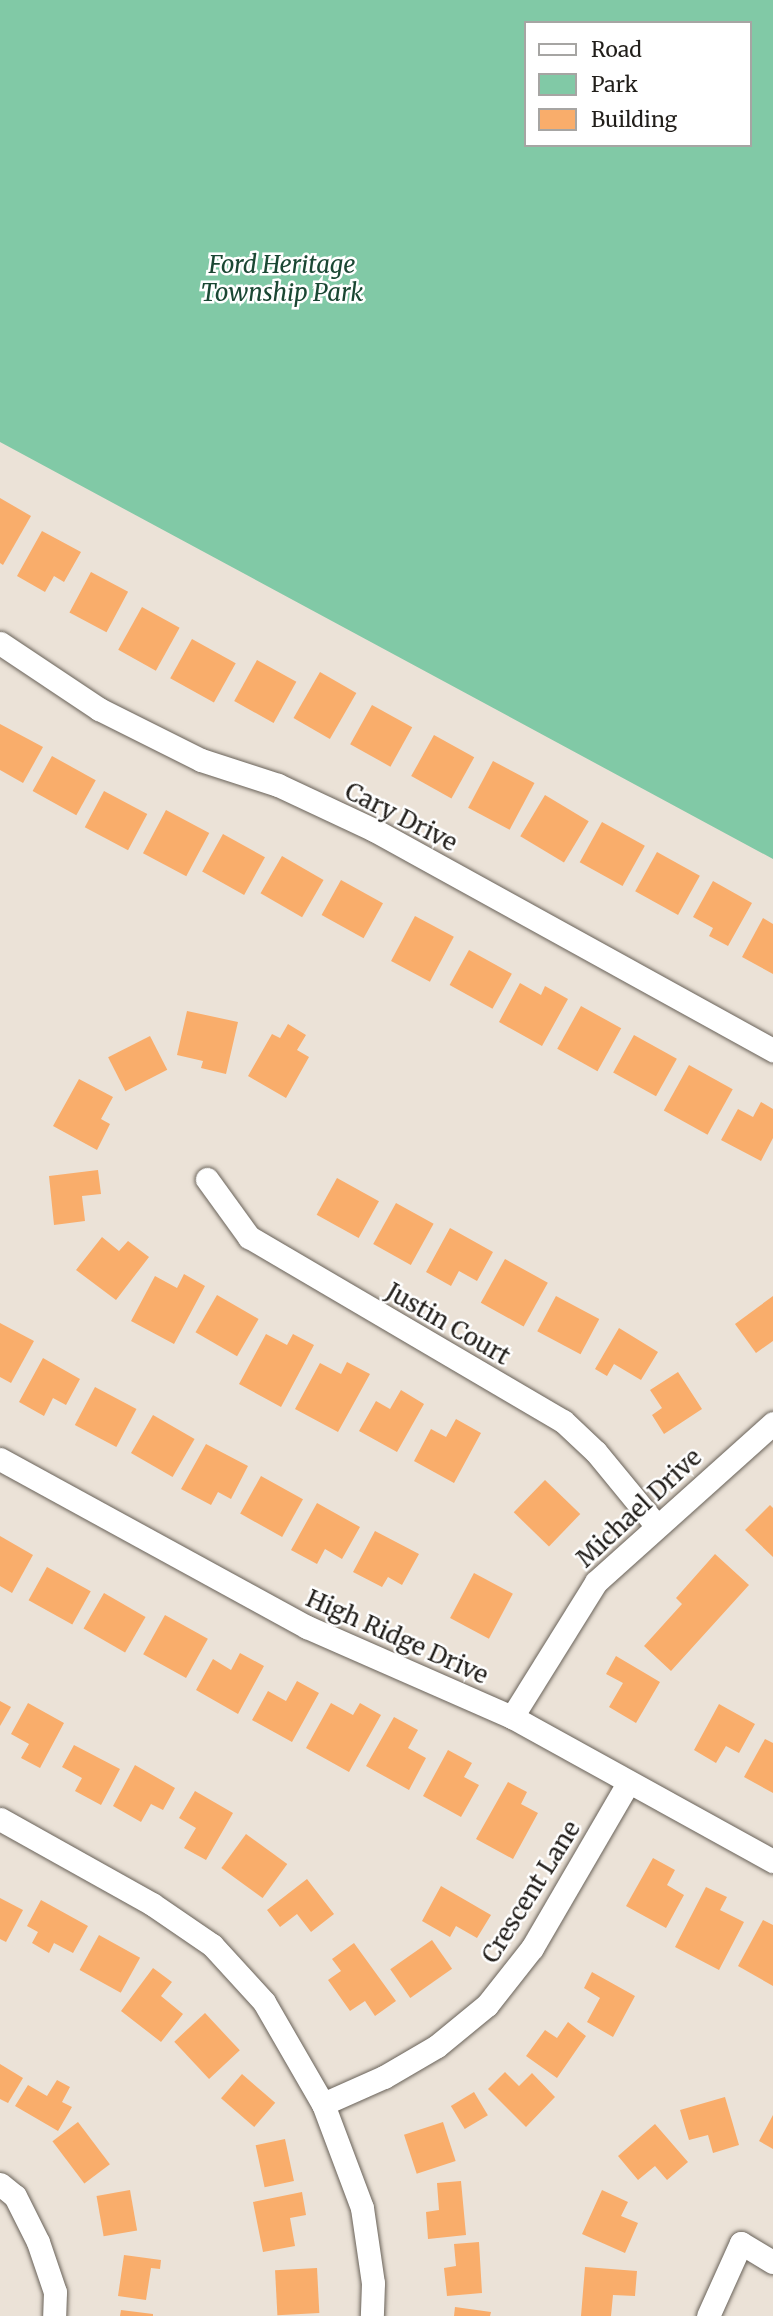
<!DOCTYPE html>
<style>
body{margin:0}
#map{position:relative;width:773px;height:2316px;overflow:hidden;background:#ebe2d7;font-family:Merriweather,serif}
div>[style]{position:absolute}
.green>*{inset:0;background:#81c9a6}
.building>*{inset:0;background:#f9ad6b;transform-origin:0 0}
.roads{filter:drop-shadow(0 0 2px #696259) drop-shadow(0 0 2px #696259)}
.minor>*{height:23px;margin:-11.5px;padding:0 11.5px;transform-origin:11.5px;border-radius:11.5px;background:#fff}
span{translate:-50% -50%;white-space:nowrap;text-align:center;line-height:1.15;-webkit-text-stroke:5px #fff;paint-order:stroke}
.park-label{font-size:24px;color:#1a4733;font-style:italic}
.street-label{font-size:24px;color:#211e1a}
.legend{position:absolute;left:524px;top:21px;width:228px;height:126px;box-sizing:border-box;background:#fff;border:2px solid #a6a5a3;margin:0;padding:9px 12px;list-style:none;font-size:21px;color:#211e1a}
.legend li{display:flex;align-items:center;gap:14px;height:35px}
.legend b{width:35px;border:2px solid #a6a5a3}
</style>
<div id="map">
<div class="green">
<div style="clip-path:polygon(evenodd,0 0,773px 0,773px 859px,0 442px,0 0,526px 23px,750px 23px,750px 145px,526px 145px,526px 23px)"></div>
</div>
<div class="building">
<div style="clip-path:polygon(0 498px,31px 516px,3px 565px,0 563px)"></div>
<div style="clip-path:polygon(42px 531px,81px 552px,64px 582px,54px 576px,45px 592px,17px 576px)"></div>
<div style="left:91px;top:572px;width:42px;height:46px;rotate:28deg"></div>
<div style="left:142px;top:607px;width:43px;height:49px;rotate:29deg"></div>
<div style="left:192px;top:639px;width:50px;height:45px;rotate:29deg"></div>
<div style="left:257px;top:660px;width:45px;height:47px;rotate:29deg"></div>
<div style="left:320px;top:672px;width:42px;height:53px;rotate:30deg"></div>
<div style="left:372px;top:705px;width:46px;height:45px;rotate:29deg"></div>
<div style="clip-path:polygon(0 724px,43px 747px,23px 783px,0 770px)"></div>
<div style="left:434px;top:735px;width:46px;height:47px;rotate:29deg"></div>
<div style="left:52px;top:756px;width:50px;height:40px;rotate:29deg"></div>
<div style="left:493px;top:761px;width:47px;height:53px;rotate:28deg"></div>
<div style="left:104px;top:791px;width:49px;height:41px;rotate:28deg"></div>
<div style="left:545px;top:795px;width:51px;height:48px;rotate:31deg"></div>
<div style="left:166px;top:810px;width:49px;height:49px;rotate:28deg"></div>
<div style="left:602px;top:822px;width:49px;height:46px;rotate:29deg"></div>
<div style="left:223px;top:834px;width:48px;height:43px;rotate:29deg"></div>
<div style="left:657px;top:852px;width:49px;height:45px;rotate:29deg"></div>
<div style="left:282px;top:856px;width:48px;height:43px;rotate:30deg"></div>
<div style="left:341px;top:880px;width:48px;height:40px;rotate:29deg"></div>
<div style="clip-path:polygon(713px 881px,752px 903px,728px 946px,709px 936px,713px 928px,693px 917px)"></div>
<div style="left:415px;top:916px;width:44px;height:51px;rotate:28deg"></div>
<div style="clip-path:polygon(763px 918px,773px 924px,773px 974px,742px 957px)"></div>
<div style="left:469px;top:950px;width:49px;height:40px;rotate:29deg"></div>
<div style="clip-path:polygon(520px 983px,541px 995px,545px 986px,568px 999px,542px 1046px,499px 1022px)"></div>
<div style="left:581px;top:1006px;width:46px;height:49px;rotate:29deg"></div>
<div style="clip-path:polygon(187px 1011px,238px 1022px,226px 1074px,201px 1068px,203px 1061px,177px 1055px)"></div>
<div style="clip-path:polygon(288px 1024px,306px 1035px,297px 1050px,309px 1057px,286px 1098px,248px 1076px,272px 1034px,280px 1038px)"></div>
<div style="left:634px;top:1035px;width:49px;height:43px;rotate:29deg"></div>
<div style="left:150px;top:1036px;width:38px;height:47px;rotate:63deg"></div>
<div style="left:689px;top:1065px;width:50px;height:52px;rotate:29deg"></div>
<div style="clip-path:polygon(79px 1079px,113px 1097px,101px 1119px,110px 1124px,97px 1150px,53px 1126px)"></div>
<div style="clip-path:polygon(761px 1102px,773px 1109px,773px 1138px,761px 1161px,721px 1140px,738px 1109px,753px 1117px)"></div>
<div style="clip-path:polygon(98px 1170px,101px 1194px,82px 1196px,85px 1221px,54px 1225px,49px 1176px)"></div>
<div style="left:337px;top:1178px;width:48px;height:42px;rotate:29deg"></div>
<div style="left:396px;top:1203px;width:43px;height:47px;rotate:29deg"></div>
<div style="clip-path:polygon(450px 1228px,493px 1252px,477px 1281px,459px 1271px,451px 1286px,426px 1272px)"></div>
<div style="clip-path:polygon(102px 1237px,119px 1251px,128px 1241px,149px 1257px,116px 1300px,76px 1270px)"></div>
<div style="left:505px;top:1259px;width:49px;height:50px;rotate:29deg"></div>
<div style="clip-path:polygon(184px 1274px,205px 1286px,174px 1344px,131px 1321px,155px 1276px,177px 1288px)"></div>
<div style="left:217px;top:1295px;width:48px;height:43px;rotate:30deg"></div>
<div style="left:556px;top:1296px;width:49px;height:40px;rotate:28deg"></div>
<div style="clip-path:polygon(773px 1296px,773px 1341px,756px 1353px,735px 1324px)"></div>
<div style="clip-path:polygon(0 1323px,34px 1341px,11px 1383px,0 1377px)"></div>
<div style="clip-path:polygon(619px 1328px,658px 1352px,641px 1380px,614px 1364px,607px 1376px,595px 1369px)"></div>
<div style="clip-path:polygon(266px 1334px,287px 1345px,293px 1334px,314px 1345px,281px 1407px,239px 1384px)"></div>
<div style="clip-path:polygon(43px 1358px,80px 1379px,66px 1405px,53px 1398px,44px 1416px,19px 1402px)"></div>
<div style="clip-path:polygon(347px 1362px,370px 1374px,338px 1432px,295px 1409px,320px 1363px,341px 1374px)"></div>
<div style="clip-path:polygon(678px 1372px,702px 1409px,664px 1434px,652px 1415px,662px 1408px,650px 1390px)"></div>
<div style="left:95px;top:1387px;width:47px;height:43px;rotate:28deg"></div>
<div style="clip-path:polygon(401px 1390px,424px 1404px,397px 1452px,359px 1431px,376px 1401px,390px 1409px)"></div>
<div style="left:153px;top:1415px;width:48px;height:44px;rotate:30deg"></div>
<div style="clip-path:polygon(456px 1419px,481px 1433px,454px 1483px,414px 1461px,431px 1429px,446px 1437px)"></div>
<div style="clip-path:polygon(206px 1444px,248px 1466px,231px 1499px,218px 1492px,211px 1505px,181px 1489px)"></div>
<div style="left:261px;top:1476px;width:48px;height:43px;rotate:29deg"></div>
<div style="left:545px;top:1480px;width:49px;height:45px;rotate:44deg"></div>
<div style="clip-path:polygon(317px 1503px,360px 1527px,342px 1559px,325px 1549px,317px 1564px,291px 1550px)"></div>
<div style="clip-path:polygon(770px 1505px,773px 1508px,773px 1557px,745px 1530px)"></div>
<div style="clip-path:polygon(375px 1531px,419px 1554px,402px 1585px,388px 1577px,382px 1587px,353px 1572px)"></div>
<div style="clip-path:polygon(0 1536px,33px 1555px,12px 1593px,0 1586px)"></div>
<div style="clip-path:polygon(715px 1554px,749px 1585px,671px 1671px,644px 1646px,682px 1604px,676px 1598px)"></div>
<div style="left:47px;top:1567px;width:50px;height:38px;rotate:29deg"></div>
<div style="left:474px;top:1573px;width:44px;height:51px;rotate:28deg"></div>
<div style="left:104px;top:1593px;width:48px;height:41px;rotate:30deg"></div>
<div style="left:165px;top:1615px;width:49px;height:45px;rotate:29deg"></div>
<div style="clip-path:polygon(240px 1653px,264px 1666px,238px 1714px,196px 1690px,213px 1659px,231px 1670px)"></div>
<div style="clip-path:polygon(616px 1656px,660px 1682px,636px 1723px,609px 1707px,623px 1683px,606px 1674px)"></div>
<div style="clip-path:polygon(297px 1681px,319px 1693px,292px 1742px,252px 1720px,268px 1691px,286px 1701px)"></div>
<div style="clip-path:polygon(0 1701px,11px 1707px,0 1726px)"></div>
<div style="clip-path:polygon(28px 1703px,64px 1723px,40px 1768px,21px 1758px,29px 1744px,11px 1734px)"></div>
<div style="clip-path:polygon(331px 1703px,353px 1715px,360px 1703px,381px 1715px,349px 1772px,306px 1748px)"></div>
<div style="clip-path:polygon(719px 1704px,755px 1724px,739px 1753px,726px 1746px,716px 1763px,694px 1750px)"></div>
<div style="clip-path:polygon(394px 1717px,418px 1730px,408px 1748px,426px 1758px,409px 1790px,366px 1766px)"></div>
<div style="clip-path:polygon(765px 1739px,773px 1743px,773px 1793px,744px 1777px)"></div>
<div style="clip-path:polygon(74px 1745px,120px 1769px,101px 1805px,75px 1791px,82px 1778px,62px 1767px)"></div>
<div style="clip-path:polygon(448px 1750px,472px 1763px,464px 1777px,479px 1785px,461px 1817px,423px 1796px)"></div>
<div style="clip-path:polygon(135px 1765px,175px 1788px,163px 1810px,151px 1804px,141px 1822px,113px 1806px)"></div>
<div style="clip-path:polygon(508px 1782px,527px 1792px,521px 1804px,538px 1813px,513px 1859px,476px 1839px)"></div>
<div style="clip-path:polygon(195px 1791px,233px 1813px,206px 1860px,184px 1848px,196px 1828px,179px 1818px)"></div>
<div style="left:246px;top:1834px;width:51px;height:42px;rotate:36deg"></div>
<div style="clip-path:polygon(653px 1858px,675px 1870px,667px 1885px,684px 1895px,666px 1928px,626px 1906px)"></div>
<div style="clip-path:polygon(307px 1879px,334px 1914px,311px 1932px,297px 1914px,280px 1927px,267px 1910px)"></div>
<div style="clip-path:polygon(441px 1886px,491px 1915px,477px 1938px,456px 1926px,450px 1937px,422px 1921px)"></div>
<div style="clip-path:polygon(706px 1887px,727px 1897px,720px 1910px,744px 1922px,719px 1970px,675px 1947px)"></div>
<div style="clip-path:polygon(0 1898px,23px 1910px,6px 1942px,0 1939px)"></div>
<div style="clip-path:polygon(41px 1900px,88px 1926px,73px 1953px,54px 1943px,49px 1953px,32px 1943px,38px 1932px,27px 1926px)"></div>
<div style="clip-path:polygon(763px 1920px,773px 1925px,773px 1986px,738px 1966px)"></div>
<div style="left:99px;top:1935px;width:47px;height:40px;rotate:29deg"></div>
<div style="left:432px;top:1940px;width:35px;height:51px;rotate:55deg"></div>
<div style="clip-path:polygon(354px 1943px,396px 2001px,375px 2016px,365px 2001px,350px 2011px,328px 1980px,341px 1971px,332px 1959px)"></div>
<div style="clip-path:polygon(153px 1968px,172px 1982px,161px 1996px,183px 2014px,161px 2042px,121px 2011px)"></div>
<div style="clip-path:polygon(592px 1972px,635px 1996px,613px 2037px,587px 2022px,600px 1998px,584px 1988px)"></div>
<div style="left:205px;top:2013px;width:51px;height:42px;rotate:47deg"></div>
<div style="clip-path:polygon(568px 2022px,586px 2036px,557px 2078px,526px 2056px,545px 2030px,557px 2038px)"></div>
<div style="clip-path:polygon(0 2064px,23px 2078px,8px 2103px,0 2099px)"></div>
<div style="clip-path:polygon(505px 2072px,519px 2086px,532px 2073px,555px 2097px,526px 2127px,488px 2089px)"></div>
<div style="left:242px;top:2074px;width:44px;height:32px;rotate:41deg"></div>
<div style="clip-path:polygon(57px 2080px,70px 2087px,62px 2102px,72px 2107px,58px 2131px,15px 2106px,28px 2085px,47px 2096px)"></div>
<div style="left:474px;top:2092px;width:27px;height:27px;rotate:59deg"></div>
<div style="clip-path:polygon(725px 2097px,739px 2145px,713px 2153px,708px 2135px,689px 2140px,680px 2110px)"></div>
<div style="clip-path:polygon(773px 2115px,773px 2149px,759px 2141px)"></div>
<div style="left:78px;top:2122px;width:53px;height:32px;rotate:53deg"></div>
<div style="left:443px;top:2122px;width:41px;height:41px;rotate:72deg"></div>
<div style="clip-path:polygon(655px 2124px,688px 2162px,667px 2180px,655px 2166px,638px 2180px,618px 2156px)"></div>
<div style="left:285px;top:2139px;width:43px;height:30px;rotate:78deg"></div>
<div style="clip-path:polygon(461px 2181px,466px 2235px,428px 2239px,426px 2212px,439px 2210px,437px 2183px)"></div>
<div style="left:130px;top:2190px;width:41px;height:34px;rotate:80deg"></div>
<div style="clip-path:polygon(602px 2190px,628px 2202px,621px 2216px,638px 2223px,625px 2253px,582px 2234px)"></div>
<div style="clip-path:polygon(302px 2192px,306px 2215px,290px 2218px,295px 2246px,263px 2252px,253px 2202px)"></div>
<div style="clip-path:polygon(479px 2242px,482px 2293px,447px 2296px,444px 2268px,456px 2266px,454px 2244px)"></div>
<div style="clip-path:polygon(124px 2255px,161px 2260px,160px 2269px,151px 2268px,146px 2300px,118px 2296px)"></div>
<div style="clip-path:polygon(585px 2267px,637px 2271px,635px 2296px,613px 2295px,611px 2316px,581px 2316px)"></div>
<div style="left:317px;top:2268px;width:45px;height:42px;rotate:87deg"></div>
<div style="clip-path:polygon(455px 2307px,491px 2312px,490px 2316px,454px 2316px)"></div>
<div style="clip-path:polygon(121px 2310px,153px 2314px,153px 2316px,120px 2316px)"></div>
</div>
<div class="roads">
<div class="minor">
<div style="left:0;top:643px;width:119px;rotate:33.7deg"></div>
<div style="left:99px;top:709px;width:114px;rotate:26.6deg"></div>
<div style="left:201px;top:760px;width:81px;rotate:18deg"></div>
<div style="left:278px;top:785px;width:106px;rotate:25.1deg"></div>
<div style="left:374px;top:830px;width:456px;rotate:28.9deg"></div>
<div style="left:207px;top:1179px;width:72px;rotate:54.1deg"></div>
<div style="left:249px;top:1237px;width:364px;rotate:30.4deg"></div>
<div style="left:563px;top:1421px;width:45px;rotate:43.2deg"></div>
<div style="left:596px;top:1452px;width:94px;rotate:50.6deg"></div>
<div style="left:0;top:1459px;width:350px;rotate:28.7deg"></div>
<div style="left:307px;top:1627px;width:224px;rotate:23.7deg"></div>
<div style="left:512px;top:1717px;width:298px;rotate:28.9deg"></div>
<div style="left:512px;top:1717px;width:159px;rotate:-58.1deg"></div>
<div style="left:596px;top:1582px;width:238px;rotate:-41.9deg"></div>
<div style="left:0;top:1819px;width:174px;rotate:29.2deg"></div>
<div style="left:152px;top:1904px;width:73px;rotate:34.3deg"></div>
<div style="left:212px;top:1945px;width:77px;rotate:47.6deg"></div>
<div style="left:264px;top:2002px;width:118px;rotate:60deg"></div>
<div style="left:323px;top:2104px;width:111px;rotate:69.4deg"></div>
<div style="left:362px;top:2208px;width:76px;rotate:81.7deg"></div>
<div style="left:373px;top:2283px;width:33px;rotate:92deg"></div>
<div style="left:323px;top:2104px;width:67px;rotate:-23.9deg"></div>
<div style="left:384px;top:2077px;width:61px;rotate:-30.3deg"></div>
<div style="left:437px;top:2046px;width:65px;rotate:-39.4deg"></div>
<div style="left:487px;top:2005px;width:73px;rotate:-51.7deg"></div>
<div style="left:532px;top:1948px;width:191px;rotate:-59.8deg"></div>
<div style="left:0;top:2184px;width:19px;rotate:39deg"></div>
<div style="left:15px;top:2196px;width:51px;rotate:63.4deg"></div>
<div style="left:38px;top:2242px;width:53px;rotate:71.2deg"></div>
<div style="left:55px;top:2292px;width:24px;rotate:92deg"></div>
<div style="left:708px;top:2316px;width:80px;rotate:-65.7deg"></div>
<div style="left:741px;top:2243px;width:37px;rotate:31deg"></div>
</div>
</div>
<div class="park-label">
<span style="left:282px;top:279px">Ford Heritage<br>Township Park</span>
</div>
<div class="street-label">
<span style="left:401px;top:817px;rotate:27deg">Cary Drive</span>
<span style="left:448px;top:1324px;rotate:30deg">Justin Court</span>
<span style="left:639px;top:1508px;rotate:-43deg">Michael Drive</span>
<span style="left:397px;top:1637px;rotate:24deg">High Ridge Drive</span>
<span style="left:531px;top:1892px;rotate:-58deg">Crescent Lane</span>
</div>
<ul class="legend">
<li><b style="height:9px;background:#fff"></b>Road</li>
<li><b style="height:19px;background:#81c9a6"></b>Park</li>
<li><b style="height:19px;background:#f9ad6b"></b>Building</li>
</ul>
</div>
